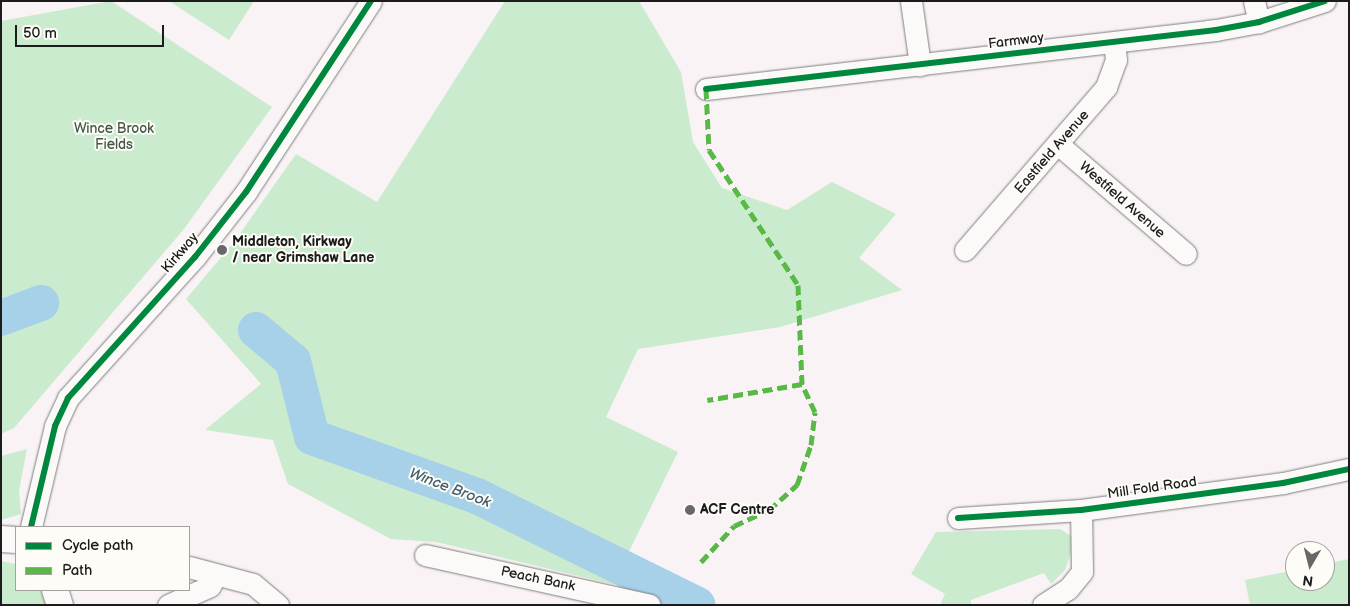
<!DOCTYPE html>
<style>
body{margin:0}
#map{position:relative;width:1350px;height:606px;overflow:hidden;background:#f9f3f5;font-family:"Balsamiq Sans",sans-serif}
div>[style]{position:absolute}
.green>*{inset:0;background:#caebcd}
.river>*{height:36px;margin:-18px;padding:0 18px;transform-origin:18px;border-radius:18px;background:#a6d1e8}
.roads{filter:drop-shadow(0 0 1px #7f7d7e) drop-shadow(0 0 1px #7f7d7e)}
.minor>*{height:21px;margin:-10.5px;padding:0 10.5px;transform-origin:10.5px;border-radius:10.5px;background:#fbfaf8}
.major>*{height:26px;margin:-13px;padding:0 13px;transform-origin:13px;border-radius:13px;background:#fbfaf8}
.quiet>*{height:5px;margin-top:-2.5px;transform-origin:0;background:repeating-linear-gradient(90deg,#58b947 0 10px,transparent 0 15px)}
.cycleway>*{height:6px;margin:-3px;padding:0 3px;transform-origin:3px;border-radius:3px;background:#00873e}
.dots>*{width:14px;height:14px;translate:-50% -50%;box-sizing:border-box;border:2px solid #fdfcf7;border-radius:50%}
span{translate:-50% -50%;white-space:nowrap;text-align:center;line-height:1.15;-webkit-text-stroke:4px #fdfcf7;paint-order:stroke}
.street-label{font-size:14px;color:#1c1c1c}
.park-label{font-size:14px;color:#455848}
.poi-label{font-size:14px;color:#1c1c1c;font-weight:700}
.left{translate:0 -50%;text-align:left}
.water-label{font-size:15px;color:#455e6b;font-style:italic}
.frame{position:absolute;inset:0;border:2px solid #1c1c1c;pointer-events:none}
.legend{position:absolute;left:15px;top:526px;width:175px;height:65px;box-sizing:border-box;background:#fdfcf7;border:1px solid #a3a29f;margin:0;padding:6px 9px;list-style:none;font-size:15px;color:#1c1c1c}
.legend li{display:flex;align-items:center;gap:10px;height:25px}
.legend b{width:25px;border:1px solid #a3a29f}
.north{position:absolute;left:1285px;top:541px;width:50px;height:50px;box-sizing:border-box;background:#fdfcf7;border:1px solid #a3a29f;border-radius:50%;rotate:188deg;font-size:14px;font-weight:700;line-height:20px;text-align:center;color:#1c1c1c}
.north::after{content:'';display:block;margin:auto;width:18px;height:22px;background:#696768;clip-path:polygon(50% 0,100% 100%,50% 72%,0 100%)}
.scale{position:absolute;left:15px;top:25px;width:149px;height:22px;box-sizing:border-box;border:2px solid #1c1c1c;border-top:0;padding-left:6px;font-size:15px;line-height:18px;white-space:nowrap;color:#1c1c1c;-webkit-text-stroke:4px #fdfcf7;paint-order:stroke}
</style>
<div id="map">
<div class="green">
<div style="clip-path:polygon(111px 1px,272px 107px,184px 229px,14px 428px,1px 434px,1px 21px)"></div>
<div style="clip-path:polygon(169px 1px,254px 1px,229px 40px)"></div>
<div style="clip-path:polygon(505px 1px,639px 1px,681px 72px,693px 142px,722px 188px,787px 210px,832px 182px,896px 214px,859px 258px,902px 290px,780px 327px,638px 349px,606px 417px,678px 452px,613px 584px,436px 542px,391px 539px,288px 484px,273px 440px,205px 430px,261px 384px,186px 299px,234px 242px,296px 154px,377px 202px)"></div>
<div style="clip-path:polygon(27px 449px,19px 491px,21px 514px,1px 520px,1px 456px)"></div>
<div style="clip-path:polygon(1060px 529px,1071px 536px,1071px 553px,1065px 570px,1051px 584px,1044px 573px,971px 600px,971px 605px,940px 605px,945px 594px,911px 574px,936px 532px)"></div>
<div style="clip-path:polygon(1349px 559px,1349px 605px,1250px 605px,1245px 580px,1295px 570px,1295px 581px,1325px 581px,1325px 564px)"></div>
<div style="clip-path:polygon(1px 561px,16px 564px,16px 590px,46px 590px,50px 605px,1px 605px)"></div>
</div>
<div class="river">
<div style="left:1px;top:318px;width:43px;rotate:-20.6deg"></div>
<div style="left:256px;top:330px;width:48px;rotate:40deg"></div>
<div style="left:293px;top:361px;width:78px;rotate:76deg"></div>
<div style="left:312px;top:437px;width:175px;rotate:19.7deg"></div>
<div style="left:477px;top:496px;width:246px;rotate:26.3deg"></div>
</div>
<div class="roads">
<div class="minor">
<div style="left:911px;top:1px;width:65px;rotate:82deg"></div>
<div style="left:1254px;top:1px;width:22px;rotate:77deg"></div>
<div style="left:706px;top:89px;width:513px;rotate:-6.6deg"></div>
<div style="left:1216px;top:30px;width:44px;rotate:-10.5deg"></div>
<div style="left:1259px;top:22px;width:69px;rotate:-17.7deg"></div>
<div style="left:1059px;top:145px;width:167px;rotate:40.6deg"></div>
<div style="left:965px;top:250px;width:216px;rotate:-49.1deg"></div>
<div style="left:1106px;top:87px;width:29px;rotate:-70deg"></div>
<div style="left:1116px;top:60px;width:18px;rotate:-96deg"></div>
<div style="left:958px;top:518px;width:123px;rotate:-3.7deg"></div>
<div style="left:1081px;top:510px;width:204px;rotate:-7.6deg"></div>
<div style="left:1283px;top:483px;width:67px;rotate:-12deg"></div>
<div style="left:31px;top:527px;width:104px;rotate:-76.6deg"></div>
<div style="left:55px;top:426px;width:31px;rotate:-65deg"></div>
<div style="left:68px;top:398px;width:190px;rotate:-48deg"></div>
<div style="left:195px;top:257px;width:83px;rotate:-51.9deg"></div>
<div style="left:246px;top:192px;width:228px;rotate:-56.8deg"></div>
<div style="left:425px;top:555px;width:230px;rotate:12.5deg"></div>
<div style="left:189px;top:567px;width:66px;rotate:14.9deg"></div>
<div style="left:253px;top:584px;width:33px;rotate:40deg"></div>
<div style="left:168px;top:605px;width:46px;rotate:-24.3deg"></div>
<div style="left:210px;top:586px;width:13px;rotate:-63deg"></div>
<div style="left:1043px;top:605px;width:30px;rotate:-33deg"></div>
<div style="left:1068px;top:589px;width:22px;rotate:-51deg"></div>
<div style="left:1082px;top:572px;width:62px;rotate:-90.9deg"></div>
</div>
<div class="major">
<div style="left:1px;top:539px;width:15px;rotate:4deg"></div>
<div style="left:55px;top:590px;width:16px;rotate:72deg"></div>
</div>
</div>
<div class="quiet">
<div style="left:706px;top:89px;width:61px;rotate:87.2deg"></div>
<div style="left:709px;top:150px;width:162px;rotate:56.6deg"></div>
<div style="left:798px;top:285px;width:99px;rotate:87.7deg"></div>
<div style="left:802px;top:384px;width:96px;rotate:170.4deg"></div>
<div style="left:701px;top:562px;width:49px;rotate:-47.5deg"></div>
<div style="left:734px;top:526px;width:38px;rotate:-25deg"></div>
<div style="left:769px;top:510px;width:38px;rotate:-42deg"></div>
<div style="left:797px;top:485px;width:42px;rotate:-70.7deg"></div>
<div style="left:811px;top:445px;width:33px;rotate:-83deg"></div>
<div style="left:815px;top:412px;width:31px;rotate:-115deg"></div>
</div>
<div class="cycleway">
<div style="left:706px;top:89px;width:513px;rotate:-6.6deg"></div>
<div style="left:1216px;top:30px;width:44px;rotate:-10.5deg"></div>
<div style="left:1259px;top:22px;width:69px;rotate:-17.7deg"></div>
<div style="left:958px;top:518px;width:123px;rotate:-3.7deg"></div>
<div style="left:1081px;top:510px;width:204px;rotate:-7.6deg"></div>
<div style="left:1283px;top:483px;width:67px;rotate:-12deg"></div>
<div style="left:31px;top:527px;width:104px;rotate:-76.6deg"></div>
<div style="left:55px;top:426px;width:31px;rotate:-65deg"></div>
<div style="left:68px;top:398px;width:190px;rotate:-48deg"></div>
<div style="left:195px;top:257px;width:83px;rotate:-51.9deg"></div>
<div style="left:246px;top:192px;width:228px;rotate:-56.8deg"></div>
</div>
<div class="dots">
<div style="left:222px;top:250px;background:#696768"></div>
<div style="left:690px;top:510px;background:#696768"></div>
</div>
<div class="street-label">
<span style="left:1016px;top:41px;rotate:-7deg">Farmway</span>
<span style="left:1052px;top:152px;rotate:-49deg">Eastfield Avenue</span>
<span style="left:1122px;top:200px;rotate:41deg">Westfield Avenue</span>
<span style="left:180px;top:253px;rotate:-49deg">Kirkway</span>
<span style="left:1152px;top:488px;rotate:-8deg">Mill Fold Road</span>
<span style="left:538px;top:579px;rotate:12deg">Peach Bank</span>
</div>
<div class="park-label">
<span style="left:114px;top:137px">Wince Brook<br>Fields</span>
</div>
<div class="poi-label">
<span class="left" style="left:232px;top:250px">Middleton, Kirkway<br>/ near Grimshaw Lane</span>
<span class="left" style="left:700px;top:510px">ACF Centre</span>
</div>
<div class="water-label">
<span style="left:450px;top:488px;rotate:21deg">Wince Brook</span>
</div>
<div class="frame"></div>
<ul class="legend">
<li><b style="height:6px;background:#00873e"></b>Cycle path</li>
<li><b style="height:6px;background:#58b947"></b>Path</li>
</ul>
<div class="north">N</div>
<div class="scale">50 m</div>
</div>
